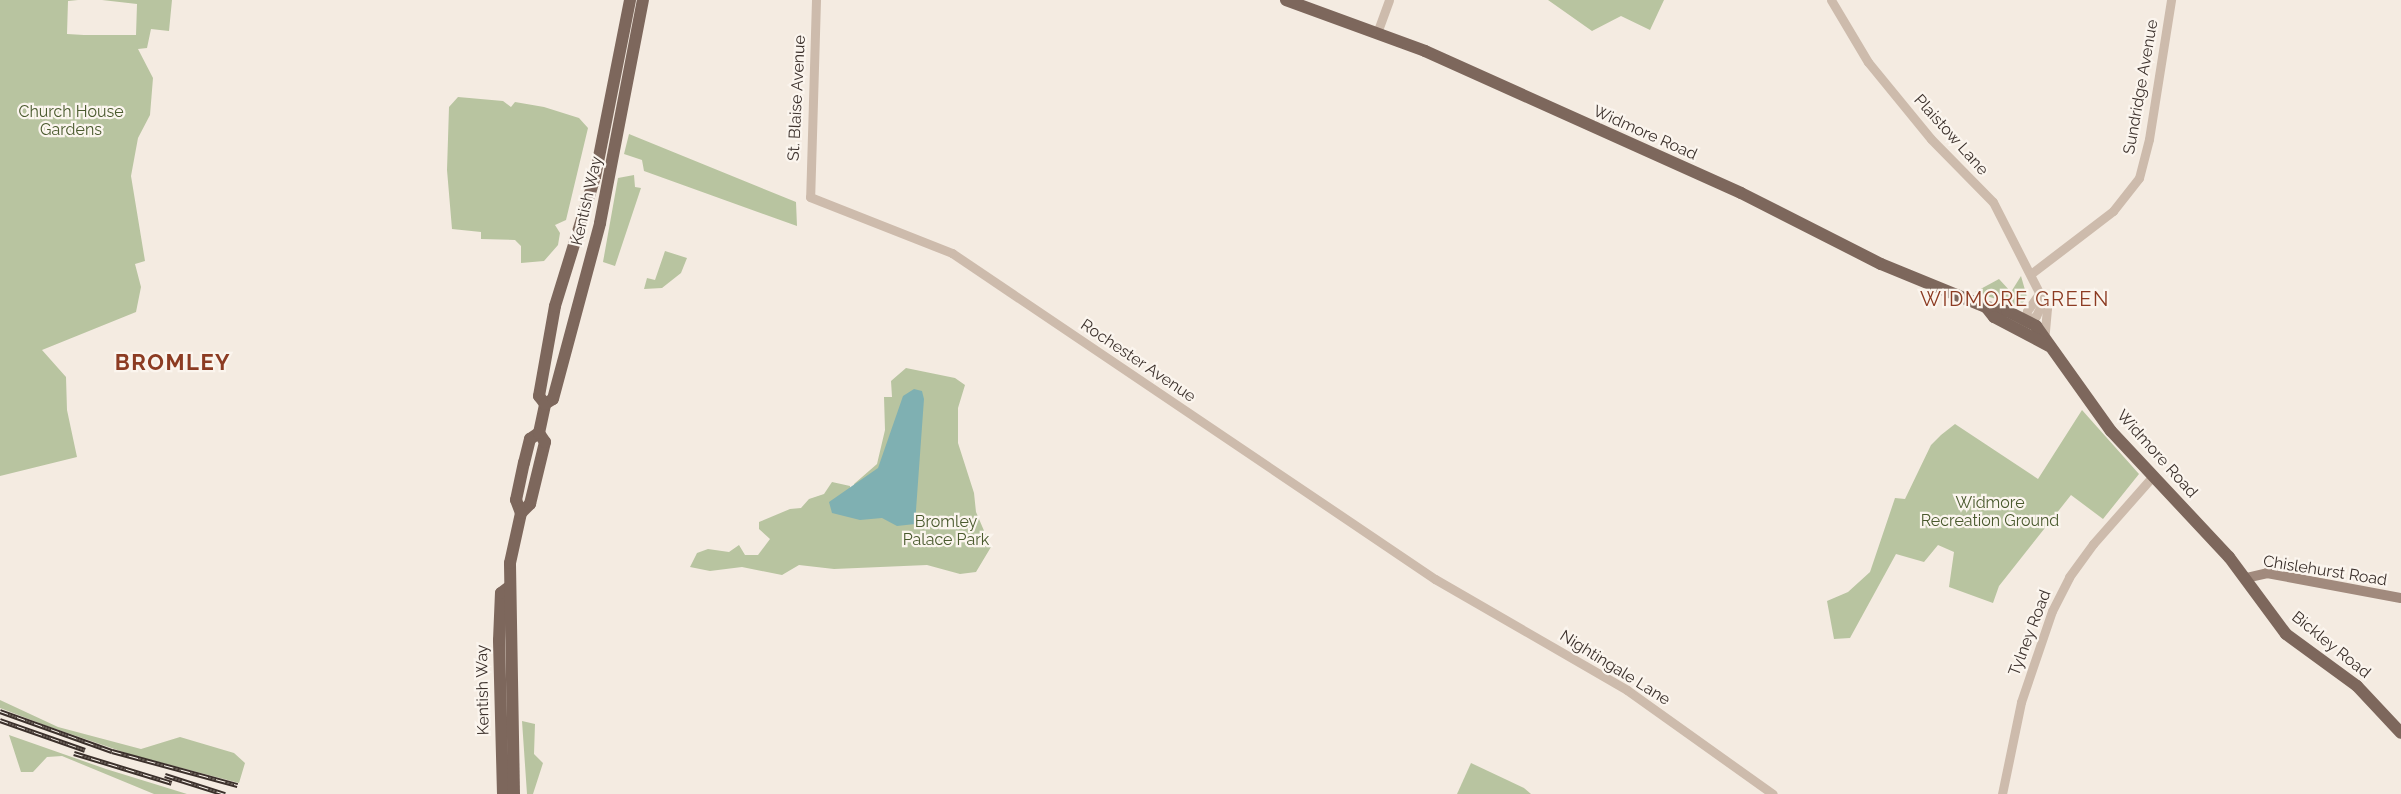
<!DOCTYPE html>
<style>
body{margin:0}
#map{position:relative;width:2401px;height:794px;overflow:hidden;background:#f4ebe1;font-family:Raleway,sans-serif}
div>[style]{position:absolute}
.green>*{inset:0;background:#b8c4a0}
.water>*{inset:0;background:#7fb0b2}
.tertiary>*{height:9px;margin:-4.5px;padding:0 4.5px;transform-origin:4.5px;border-radius:4.5px;background:#cdbbac}
.secondary>*{height:10px;margin:-5px;padding:0 5px;transform-origin:5px;border-radius:5px;background:#a18a7d}
.primary>*{height:12px;margin:-6px;padding:0 6px;transform-origin:6px;border-radius:6px;background:#7d675c}
.rail>*{height:5px;margin-top:-2.5px;transform-origin:0;background:repeating-linear-gradient(90deg,#fbf5ee 0 9px,#3b302b 0 18px);box-sizing:border-box;border-block:2px solid #3b302b}
span{translate:-50% -50%;white-space:nowrap;text-align:center;line-height:1.15;-webkit-text-stroke:4.5px #fbf5ee;paint-order:stroke}
.street-label{font-size:16px;color:#3b302b}
.park-label{font-size:16px;color:#4a5a2e}
.quarter-label{font-size:20px;color:#8c3b22;letter-spacing:1.5px}
.district-label{font-size:22px;color:#8c3b22;font-weight:700;letter-spacing:1.5px}
</style>
<div id="map">
<div class="green">
<div style="clip-path:polygon(0 0,78px 0,68px 1px,67px 34px,84px 35px,136px 35px,137px 4px,102px 0,172px 0,169px 31px,151px 29px,147px 48px,138px 49px,153px 78px,150px 115px,138px 138px,131px 176px,145px 261px,135px 264px,141px 287px,136px 312px,42px 350px,66px 377px,67px 410px,77px 457px,0 476px)"></div>
<div style="clip-path:polygon(1548px 0,1664px 0,1650px 30px,1621px 16px,1592px 31px)"></div>
<div style="clip-path:polygon(458px 97px,503px 101px,511px 107px,515px 102px,544px 107px,579px 118px,588px 128px,566px 220px,555px 225px,560px 233px,558px 245px,544px 261px,521px 263px,521px 246px,515px 240px,481px 239px,481px 232px,452px 229px,447px 170px,449px 107px)"></div>
<div style="clip-path:polygon(629px 134px,796px 202px,797px 226px,644px 171px,642px 160px,624px 154px)"></div>
<div style="clip-path:polygon(634px 175px,635px 187px,641px 188px,615px 266px,603px 262px,618px 178px)"></div>
<div style="clip-path:polygon(665px 251px,687px 258px,681px 273px,662px 288px,644px 289px,647px 278px,655px 280px)"></div>
<div style="clip-path:polygon(2021px 276px,2027px 297px,2020px 307px,1975px 292px,1999px 279px,2011px 292px)"></div>
<div style="clip-path:polygon(906px 368px,955px 378px,965px 385px,958px 408px,958px 443px,974px 493px,976px 512px,991px 547px,976px 572px,960px 574px,927px 565px,834px 569px,799px 565px,782px 575px,742px 567px,710px 571px,690px 567px,697px 553px,708px 549px,729px 552px,739px 545px,745px 555px,758px 555px,770px 539px,759px 529px,759px 522px,790px 509px,801px 508px,809px 499px,824px 494px,832px 482px,850px 486px,850px 499px,841px 506px,844px 509px,860px 515px,879px 512px,899px 523px,910px 521px,918px 395px,911px 396px,904px 409px,895px 431px,895px 453px,882px 480px,862px 490px,855px 489px,854px 484px,877px 464px,885px 430px,884px 397px,892px 397px,891px 381px)"></div>
<div style="clip-path:polygon(2082px 410px,2139px 474px,2103px 519px,2071px 495px,1999px 586px,1993px 603px,1949px 587px,1954px 552px,1938px 545px,1924px 562px,1896px 554px,1850px 638px,1834px 639px,1827px 601px,1848px 592px,1870px 572px,1895px 498px,1905px 499px,1931px 445px,1941px 435px,1955px 424px,2038px 479px)"></div>
<div style="clip-path:polygon(0 700px,58px 727px,141px 749px,180px 737px,234px 753px,245px 763px,239px 783px,132px 755px,47px 726px,0 708px)"></div>
<div style="clip-path:polygon(522px 721px,535px 724px,534px 754px,543px 763px,533px 794px,527px 794px)"></div>
<div style="clip-path:polygon(9px 735px,106px 769px,187px 794px,154px 794px,62px 756px,47px 757px,33px 772px,21px 772px)"></div>
<div style="clip-path:polygon(1471px 763px,1524px 788px,1531px 794px,1457px 794px)"></div>
</div>
<div class="water">
<div style="clip-path:polygon(914px 389px,922px 391px,924px 399px,915px 524px,897px 526px,882px 518px,860px 520px,832px 513px,829px 502px,878px 468px,903px 396px)"></div>
</div>
<div class="tertiary">
<div style="left:816px;top:0;width:197px;rotate:91.7deg"></div>
<div style="left:810px;top:197px;width:153px;rotate:21.5deg"></div>
<div style="left:952px;top:253px;width:583px;rotate:34.02deg"></div>
<div style="left:1435px;top:579px;width:222px;rotate:30deg"></div>
<div style="left:1627px;top:690px;width:179px;rotate:35.5deg"></div>
<div style="left:1831px;top:0;width:72px;rotate:59.2deg"></div>
<div style="left:1868px;top:62px;width:99px;rotate:50.7deg"></div>
<div style="left:1931px;top:139px;width:88px;rotate:45.5deg"></div>
<div style="left:1993px;top:202px;width:119px;rotate:63deg"></div>
<div style="left:2047px;top:308px;width:25px;rotate:95deg"></div>
<div style="left:1377px;top:33px;width:35px;rotate:-70deg"></div>
<div style="left:2032px;top:273px;width:102px;rotate:-37.4deg"></div>
<div style="left:2113px;top:211px;width:42px;rotate:-51.8deg"></div>
<div style="left:2139px;top:178px;width:40px;rotate:-75.6deg"></div>
<div style="left:2149px;top:139px;width:141px;rotate:-81deg"></div>
<div style="left:2026px;top:321px;width:11px;rotate:-27deg"></div>
<div style="left:2036px;top:316px;width:17px;rotate:-65deg"></div>
<div style="left:2023px;top:326px;width:16px;rotate:-75deg"></div>
<div style="left:2027px;top:311px;width:21px;rotate:-55deg"></div>
<div style="left:2002px;top:794px;width:94px;rotate:-78.3deg"></div>
<div style="left:2021px;top:702px;width:96px;rotate:-71.2deg"></div>
<div style="left:2052px;top:611px;width:38px;rotate:-63deg"></div>
<div style="left:2069px;top:577px;width:41px;rotate:-54deg"></div>
<div style="left:2093px;top:544px;width:91px;rotate:-48.6deg"></div>
</div>
<div class="secondary">
<div style="left:2246px;top:578px;width:22px;rotate:-13deg"></div>
<div style="left:2267px;top:573px;width:136px;rotate:10.6deg"></div>
</div>
<div class="primary">
<div style="left:1286px;top:0;width:148px;rotate:20.1deg"></div>
<div style="left:1425px;top:51px;width:346px;rotate:24.2deg"></div>
<div style="left:1741px;top:193px;width:157px;rotate:26.9deg"></div>
<div style="left:1881px;top:264px;width:113px;rotate:22.3deg"></div>
<div style="left:1986px;top:307px;width:21px;rotate:11deg"></div>
<div style="left:2007px;top:311px;width:33px;rotate:27deg"></div>
<div style="left:2036px;top:326px;width:129px;rotate:54.5deg"></div>
<div style="left:2111px;top:431px;width:173px;rotate:46.9deg"></div>
<div style="left:2229px;top:557px;width:96px;rotate:53.5deg"></div>
<div style="left:2286px;top:634px;width:88px;rotate:36.2deg"></div>
<div style="left:2357px;top:686px;width:64px;rotate:46.9deg"></div>
<div style="left:1986px;top:307px;width:13px;rotate:51deg"></div>
<div style="left:1994px;top:317px;width:62px;rotate:27.8deg"></div>
<div style="left:545px;top:404px;width:10px;rotate:-127deg"></div>
<div style="left:539px;top:396px;width:91px;rotate:-79.9deg"></div>
<div style="left:555px;top:306px;width:135px;rotate:-72.8deg"></div>
<div style="left:595px;top:177px;width:180px;rotate:-78.8deg"></div>
<div style="left:521px;top:513px;width:14px;rotate:-111deg"></div>
<div style="left:516px;top:500px;width:38px;rotate:-78deg"></div>
<div style="left:524px;top:463px;width:25px;rotate:-76deg"></div>
<div style="left:530px;top:439px;width:11px;rotate:-34deg"></div>
<div style="left:503px;top:794px;width:154px;rotate:-91.5deg"></div>
<div style="left:499px;top:640px;width:47px;rotate:-87.6deg"></div>
<div style="left:501px;top:593px;width:9px;rotate:-36deg"></div>
<div style="left:514px;top:794px;width:231px;rotate:-91deg"></div>
<div style="left:510px;top:563px;width:51px;rotate:-77.6deg"></div>
<div style="left:521px;top:513px;width:13px;rotate:-45deg"></div>
<div style="left:530px;top:504px;width:64px;rotate:-76.4deg"></div>
<div style="left:545px;top:442px;width:11px;rotate:-124deg"></div>
<div style="left:539px;top:433px;width:30px;rotate:-78deg"></div>
<div style="left:545px;top:404px;width:9px;rotate:-32deg"></div>
<div style="left:553px;top:399px;width:182px;rotate:-75deg"></div>
<div style="left:600px;top:223px;width:227px;rotate:-79.1deg"></div>
</div>
<div class="rail">
<div style="left:0;top:711px;width:119px;rotate:19.7deg"></div>
<div style="left:112px;top:751px;width:130px;rotate:15.2deg"></div>
<div style="left:0;top:720px;width:90px;rotate:19.4deg"></div>
<div style="left:74px;top:753px;width:102px;rotate:17deg"></div>
<div style="left:165px;top:775px;width:63px;rotate:17.6deg"></div>
</div>
<div class="street-label">
<span style="left:2141px;top:87px;rotate:-80deg">Sundridge Avenue</span>
<span style="left:797px;top:98px;rotate:-87deg">St. Blaise Avenue</span>
<span style="left:1645px;top:133px;rotate:24deg">Widmore Road</span>
<span style="left:1951px;top:135px;rotate:48deg">Plaistow Lane</span>
<span style="left:587px;top:201px;rotate:-77deg">Kentish Way</span>
<span style="left:1138px;top:361px;rotate:34deg">Rochester Avenue</span>
<span style="left:2157px;top:454px;rotate:48deg">Widmore Road</span>
<span style="left:2325px;top:571px;rotate:9deg">Chislehurst Road</span>
<span style="left:2030px;top:633px;rotate:-69deg">Tylney Road</span>
<span style="left:2331px;top:645px;rotate:39deg">Bickley Road</span>
<span style="left:1615px;top:668px;rotate:32deg">Nightingale Lane</span>
<span style="left:483px;top:690px;rotate:-91deg">Kentish Way</span>
</div>
<div class="park-label">
<span style="left:71px;top:121px">Church House<br>Gardens</span>
<span style="left:1990px;top:512px">Widmore<br>Recreation Ground</span>
<span style="left:946px;top:531px">Bromley<br>Palace Park</span>
</div>
<div class="quarter-label">
<span style="left:2015px;top:299px">WIDMORE GREEN</span>
</div>
<div class="district-label">
<span style="left:173px;top:363px">BROMLEY</span>
</div>
</div>
